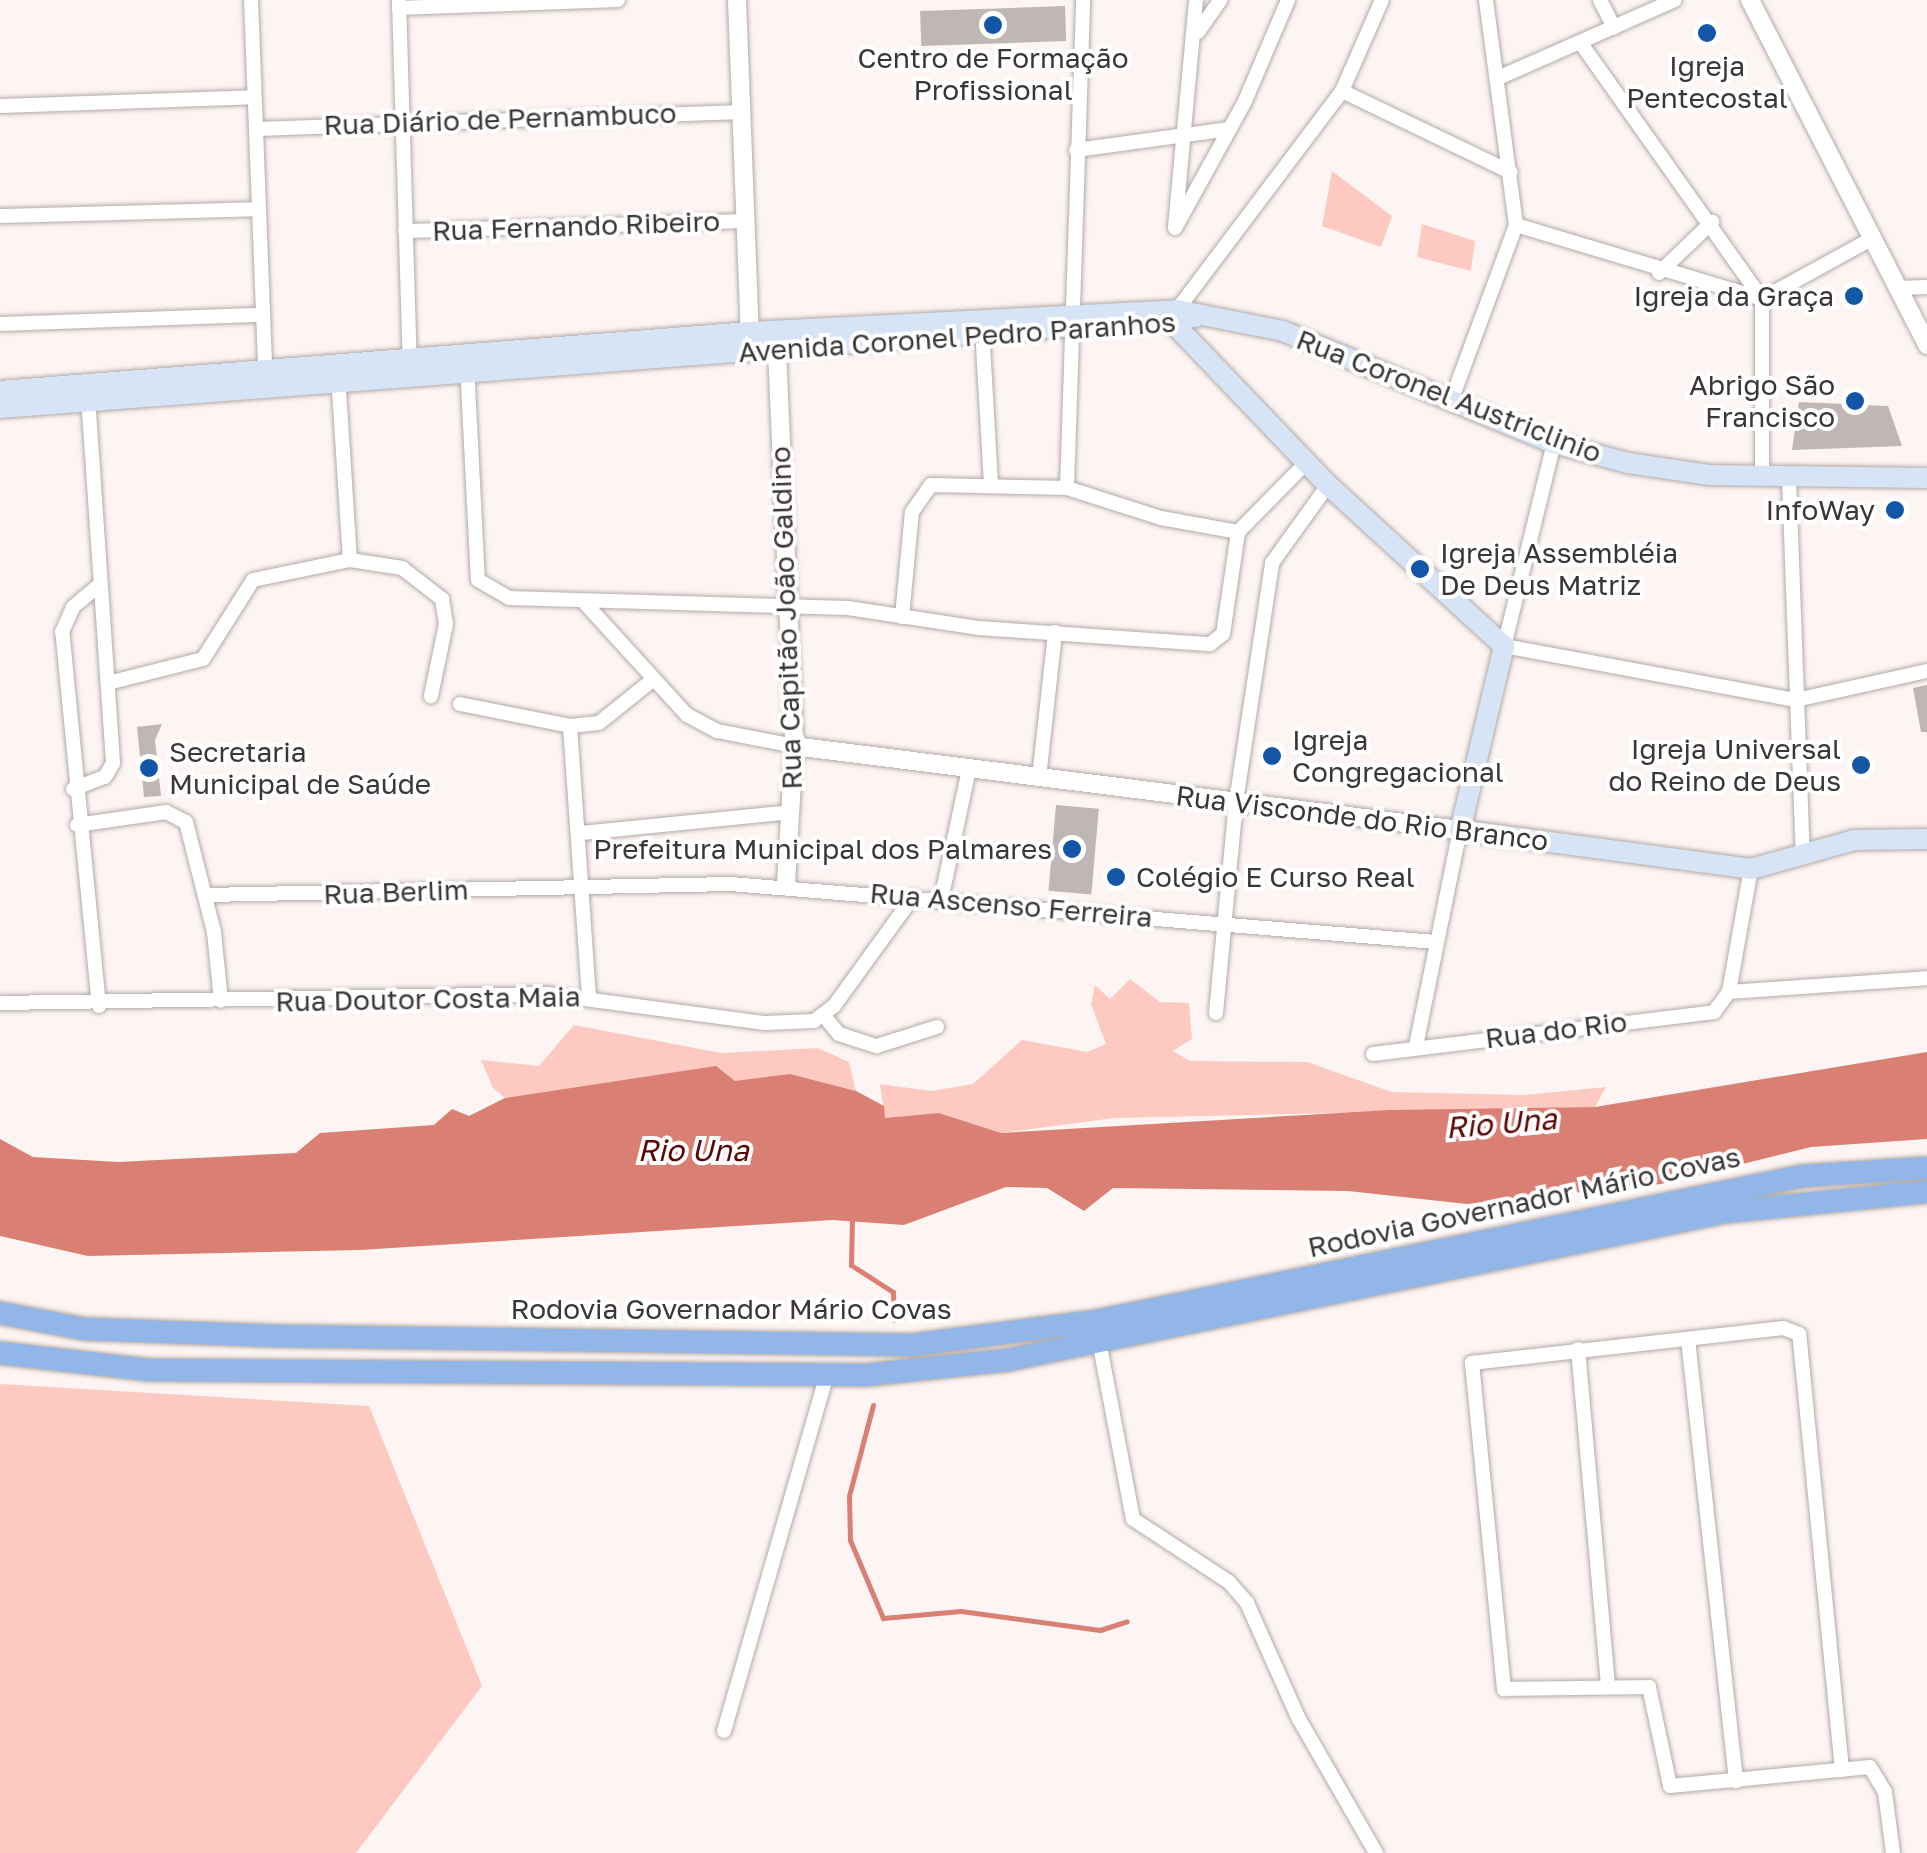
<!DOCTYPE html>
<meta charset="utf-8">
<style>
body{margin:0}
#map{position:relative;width:1927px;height:1853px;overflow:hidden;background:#fdf5f3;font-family:"Golos Text",sans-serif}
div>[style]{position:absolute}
.green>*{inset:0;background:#fec9c1}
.water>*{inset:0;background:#da7f73}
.stream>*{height:5px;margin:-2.5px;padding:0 2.5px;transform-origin:2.5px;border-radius:2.5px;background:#da7f73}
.building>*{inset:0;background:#bfb7b6;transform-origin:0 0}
.roads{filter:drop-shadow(0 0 2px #b2aaa8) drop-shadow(0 0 2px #b2aaa8)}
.minor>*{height:14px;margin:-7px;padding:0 7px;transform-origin:7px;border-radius:7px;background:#fff}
.tertiary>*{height:18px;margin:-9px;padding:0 9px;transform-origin:9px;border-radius:9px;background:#fff}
.secondary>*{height:20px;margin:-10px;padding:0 10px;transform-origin:10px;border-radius:10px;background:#d6e4f6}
.trunk>*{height:22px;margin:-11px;padding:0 11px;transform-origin:11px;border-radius:11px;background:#92b6e8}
.dots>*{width:28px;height:28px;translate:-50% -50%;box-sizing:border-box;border:5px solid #fff;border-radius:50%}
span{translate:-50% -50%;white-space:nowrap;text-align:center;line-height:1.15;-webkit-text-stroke:8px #fff;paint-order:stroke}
.poi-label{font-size:28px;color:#3a3736}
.right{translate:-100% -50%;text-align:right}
.left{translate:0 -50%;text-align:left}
.street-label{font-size:28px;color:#3a3736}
.water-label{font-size:30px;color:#5a0605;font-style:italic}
</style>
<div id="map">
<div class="green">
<div style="clip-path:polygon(1332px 171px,1392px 216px,1381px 247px,1322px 226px)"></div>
<div style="clip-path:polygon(1422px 224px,1475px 241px,1471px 271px,1417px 257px)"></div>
<div style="clip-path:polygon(1130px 979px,1160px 1002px,1189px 1003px,1192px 1039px,1173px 1051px,1190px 1061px,1307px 1062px,1392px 1092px,1524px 1095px,1606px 1087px,1595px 1107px,1114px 1118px,1001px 1133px,939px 1113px,885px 1118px,880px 1084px,931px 1091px,973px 1084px,1022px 1040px,1087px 1052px,1106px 1044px,1091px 1004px,1095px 985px,1110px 999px)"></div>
<div style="clip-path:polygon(574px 1025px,721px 1053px,818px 1048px,849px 1062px,856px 1091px,790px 1074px,735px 1082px,652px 1076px,505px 1098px,493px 1088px,481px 1060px,539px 1066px)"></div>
<div style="clip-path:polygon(0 1384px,369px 1406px,482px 1686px,356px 1853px,0 1853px)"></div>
</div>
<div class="water">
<div style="clip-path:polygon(1927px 1052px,1927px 1139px,1811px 1147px,1661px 1184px,1467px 1204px,1348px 1191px,1113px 1188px,1084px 1211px,1047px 1188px,1006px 1187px,904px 1225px,832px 1220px,360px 1250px,88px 1256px,0 1236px,0 1139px,33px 1157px,118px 1162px,296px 1153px,320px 1133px,434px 1125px,452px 1109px,469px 1116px,505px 1098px,716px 1066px,735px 1081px,790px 1074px,856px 1091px,884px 1106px,885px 1118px,939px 1113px,1001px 1133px,1390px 1110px,1595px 1107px)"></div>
</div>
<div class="stream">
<div style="left:852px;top:1217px;width:48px;rotate:91.2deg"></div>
<div style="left:851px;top:1265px;width:50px;rotate:32.7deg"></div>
<div style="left:893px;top:1292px;width:28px;rotate:88deg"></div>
<div style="left:873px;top:1405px;width:94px;rotate:104.8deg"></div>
<div style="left:849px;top:1496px;width:44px;rotate:88.7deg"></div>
<div style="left:850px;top:1540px;width:85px;rotate:67.1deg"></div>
<div style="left:883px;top:1618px;width:78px;rotate:-5.1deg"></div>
<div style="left:961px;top:1611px;width:140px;rotate:7.8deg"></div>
<div style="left:1100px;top:1630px;width:28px;rotate:-18deg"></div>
</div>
<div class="building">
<div style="left:1065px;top:6px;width:35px;height:145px;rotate:88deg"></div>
<div style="clip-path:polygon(1799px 402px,1888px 406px,1902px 446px,1792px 450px)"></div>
<div style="clip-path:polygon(1927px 685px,1927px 732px,1921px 732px,1913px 688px)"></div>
<div style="clip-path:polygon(162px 724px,155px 740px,161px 796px,144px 797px,137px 727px)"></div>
<div style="left:1056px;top:805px;width:43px;height:86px;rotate:5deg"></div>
</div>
<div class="roads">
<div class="minor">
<div style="left:251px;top:0;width:371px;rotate:87.8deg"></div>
<div style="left:399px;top:0;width:366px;rotate:88.3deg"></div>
<div style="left:1600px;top:0;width:31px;rotate:63deg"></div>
<div style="left:399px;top:8px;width:219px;rotate:-2.1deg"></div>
<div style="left:1198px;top:32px;width:39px;rotate:-55deg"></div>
<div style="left:1580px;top:42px;width:315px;rotate:54.7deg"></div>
<div style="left:1762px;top:299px;width:178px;rotate:90deg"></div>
<div style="left:1498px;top:78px;width:193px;rotate:-23.8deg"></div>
<div style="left:1342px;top:91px;width:187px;rotate:25.7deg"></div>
<div style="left:0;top:106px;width:254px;rotate:-2deg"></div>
<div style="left:257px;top:129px;width:486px;rotate:-2deg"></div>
<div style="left:1076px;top:150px;width:155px;rotate:-7.8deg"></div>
<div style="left:0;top:216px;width:259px;rotate:-1.5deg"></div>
<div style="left:1516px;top:225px;width:257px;rotate:16.7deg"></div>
<div style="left:1175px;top:227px;width:228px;rotate:-84.7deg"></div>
<div style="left:1175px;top:228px;width:145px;rotate:-61.1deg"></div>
<div style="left:1245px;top:101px;width:110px;rotate:-66.9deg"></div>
<div style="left:405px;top:231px;width:342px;rotate:-1.7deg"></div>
<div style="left:1659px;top:273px;width:74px;rotate:-43.9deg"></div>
<div style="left:1898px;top:288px;width:29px;rotate:-2deg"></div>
<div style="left:1762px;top:299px;width:127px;rotate:-28.8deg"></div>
<div style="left:1177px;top:310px;width:274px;rotate:-53deg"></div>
<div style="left:1342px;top:91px;width:99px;rotate:-66.3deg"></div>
<div style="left:0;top:324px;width:263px;rotate:-2deg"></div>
<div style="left:982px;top:328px;width:154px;rotate:86.7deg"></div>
<div style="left:467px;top:365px;width:215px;rotate:87.1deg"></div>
<div style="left:478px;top:580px;width:36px;rotate:30deg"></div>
<div style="left:509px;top:598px;width:339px;rotate:1.7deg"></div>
<div style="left:848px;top:608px;width:133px;rotate:8.7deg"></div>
<div style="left:979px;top:628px;width:232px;rotate:4deg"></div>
<div style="left:1210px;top:644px;width:16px;rotate:-38deg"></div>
<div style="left:1223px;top:634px;width:103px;rotate:-81.6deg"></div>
<div style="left:1238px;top:532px;width:97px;rotate:-45.4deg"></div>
<div style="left:338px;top:375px;width:185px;rotate:86.3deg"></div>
<div style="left:1451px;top:401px;width:188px;rotate:-69.7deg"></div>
<div style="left:1516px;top:225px;width:227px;rotate:-97.6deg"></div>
<div style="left:1554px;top:443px;width:209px;rotate:103.8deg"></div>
<div style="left:1504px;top:646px;width:297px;rotate:10.5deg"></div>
<div style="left:1796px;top:700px;width:134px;rotate:-12.5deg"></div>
<div style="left:1789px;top:479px;width:378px;rotate:87.9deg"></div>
<div style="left:1067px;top:488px;width:488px;rotate:-88.1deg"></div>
<div style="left:584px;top:602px;width:153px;rotate:47.7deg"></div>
<div style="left:687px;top:715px;width:34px;rotate:28deg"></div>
<div style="left:717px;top:731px;width:78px;rotate:11deg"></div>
<div style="left:902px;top:617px;width:105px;rotate:-84.6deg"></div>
<div style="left:912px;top:512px;width:33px;rotate:-55deg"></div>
<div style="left:931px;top:485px;width:136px;rotate:1.3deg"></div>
<div style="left:1067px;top:488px;width:99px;rotate:17.7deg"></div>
<div style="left:1161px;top:518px;width:78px;rotate:10.3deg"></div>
<div style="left:108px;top:683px;width:98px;rotate:-14.2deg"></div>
<div style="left:203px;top:659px;width:93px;rotate:-57.7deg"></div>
<div style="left:253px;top:580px;width:99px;rotate:-11.7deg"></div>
<div style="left:350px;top:560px;width:53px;rotate:8.7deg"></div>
<div style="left:402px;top:568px;width:51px;rotate:37.8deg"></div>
<div style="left:442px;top:599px;width:25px;rotate:81deg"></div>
<div style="left:446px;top:624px;width:74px;rotate:101.8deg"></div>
<div style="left:460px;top:704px;width:112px;rotate:11.3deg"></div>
<div style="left:570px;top:726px;width:29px;rotate:-6deg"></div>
<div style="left:599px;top:723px;width:65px;rotate:-38.8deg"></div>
<div style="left:570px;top:726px;width:271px;rotate:86deg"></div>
<div style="left:1039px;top:778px;width:147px;rotate:-83.7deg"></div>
<div style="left:73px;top:789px;width:34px;rotate:-21deg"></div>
<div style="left:105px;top:777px;width:16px;rotate:-60deg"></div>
<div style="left:113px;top:763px;width:367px;rotate:-93.9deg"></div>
<div style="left:77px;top:825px;width:90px;rotate:-8.3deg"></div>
<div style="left:166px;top:812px;width:22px;rotate:27deg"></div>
<div style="left:186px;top:822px;width:114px;rotate:75.7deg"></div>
<div style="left:214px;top:932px;width:69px;rotate:84.2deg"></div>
<div style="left:581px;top:833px;width:210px;rotate:-5.7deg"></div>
<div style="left:206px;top:895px;width:524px;rotate:-1.2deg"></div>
<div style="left:730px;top:884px;width:707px;rotate:4.7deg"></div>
<div style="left:941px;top:900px;width:134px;rotate:-77.9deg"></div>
<div style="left:1729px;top:992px;width:198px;rotate:-4deg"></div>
<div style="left:0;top:1003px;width:547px;rotate:-0.94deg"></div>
<div style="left:547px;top:994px;width:220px;rotate:7.6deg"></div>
<div style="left:765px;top:1023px;width:49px;rotate:-2.3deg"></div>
<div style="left:814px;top:1021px;width:25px;rotate:-37deg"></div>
<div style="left:834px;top:1006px;width:135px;rotate:-54.1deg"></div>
<div style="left:99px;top:1006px;width:376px;rotate:-95.6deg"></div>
<div style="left:62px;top:632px;width:27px;rotate:-66deg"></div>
<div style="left:73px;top:607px;width:34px;rotate:-40deg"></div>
<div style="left:1216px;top:1013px;width:212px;rotate:-84.6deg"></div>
<div style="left:1236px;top:802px;width:242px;rotate:-81.4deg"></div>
<div style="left:1272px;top:563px;width:96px;rotate:-54.3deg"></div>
<div style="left:825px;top:1017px;width:22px;rotate:51deg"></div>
<div style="left:839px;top:1034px;width:40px;rotate:18deg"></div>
<div style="left:877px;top:1046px;width:63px;rotate:-17.6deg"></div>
<div style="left:1416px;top:1046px;width:220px;rotate:-78.5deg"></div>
<div style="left:1373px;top:1054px;width:344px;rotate:-7deg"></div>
<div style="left:1714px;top:1012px;width:25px;rotate:-53deg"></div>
<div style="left:1729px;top:992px;width:125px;rotate:-79.9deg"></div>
<div style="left:1688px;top:1339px;width:445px;rotate:83.8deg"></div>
<div style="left:1099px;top:1341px;width:181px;rotate:79.2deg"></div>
<div style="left:1133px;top:1519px;width:115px;rotate:33.3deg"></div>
<div style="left:1229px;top:1582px;width:28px;rotate:49deg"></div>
<div style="left:1247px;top:1603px;width:127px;rotate:65.9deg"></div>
<div style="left:1299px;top:1719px;width:155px;rotate:60.1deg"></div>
<div style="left:1578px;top:1349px;width:337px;rotate:84.9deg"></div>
<div style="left:724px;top:1731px;width:368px;rotate:-73.9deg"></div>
<div style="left:1842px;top:1770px;width:438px;rotate:-95.6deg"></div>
<div style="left:1799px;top:1334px;width:17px;rotate:-159deg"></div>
<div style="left:1783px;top:1328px;width:313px;rotate:173.6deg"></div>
<div style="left:1472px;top:1363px;width:328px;rotate:84.4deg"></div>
<div style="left:1504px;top:1689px;width:145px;rotate:-0.8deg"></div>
<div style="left:1649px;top:1687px;width:101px;rotate:78deg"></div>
<div style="left:1670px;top:1786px;width:201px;rotate:-5.4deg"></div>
<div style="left:1870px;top:1767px;width:29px;rotate:59deg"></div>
<div style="left:1885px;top:1792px;width:62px;rotate:82.5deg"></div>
</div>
<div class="tertiary">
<div style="left:737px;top:0;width:344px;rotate:87.8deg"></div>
<div style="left:1750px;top:0;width:388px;rotate:62.8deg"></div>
<div style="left:777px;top:350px;width:396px;rotate:87.5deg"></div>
<div style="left:794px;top:746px;width:140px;rotate:93.3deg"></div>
<div style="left:794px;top:746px;width:671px;rotate:7.19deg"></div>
</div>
<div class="secondary">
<div style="left:1175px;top:325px;width:221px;rotate:46.3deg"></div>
<div style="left:1328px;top:485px;width:239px;rotate:42.5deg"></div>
<div style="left:1504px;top:646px;width:189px;rotate:103.4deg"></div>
<div style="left:1460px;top:830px;width:294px;rotate:7.6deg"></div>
<div style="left:1751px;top:869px;width:107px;rotate:-15.7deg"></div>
<div style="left:1854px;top:840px;width:73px;rotate:-0.8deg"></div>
<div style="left:0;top:391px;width:751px;rotate:-4.5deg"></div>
<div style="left:749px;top:332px;width:429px;rotate:-2.9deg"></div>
<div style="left:1177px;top:310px;width:108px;rotate:11.2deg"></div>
<div style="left:1283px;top:331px;width:293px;rotate:22.5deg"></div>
<div style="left:1554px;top:443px;width:77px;rotate:15.1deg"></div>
<div style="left:1628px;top:463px;width:81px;rotate:8.5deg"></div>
<div style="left:1708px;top:475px;width:219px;rotate:0.8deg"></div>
<div style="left:0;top:408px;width:1199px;rotate:-4.35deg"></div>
</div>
<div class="trunk">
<div style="left:0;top:1313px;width:86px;rotate:10.7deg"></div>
<div style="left:85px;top:1329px;width:190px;rotate:2.1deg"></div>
<div style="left:275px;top:1336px;width:637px;rotate:0.81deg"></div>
<div style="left:912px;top:1345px;width:187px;rotate:-7.4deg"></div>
<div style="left:1097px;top:1321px;width:721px;rotate:-11.61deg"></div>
<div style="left:1803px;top:1176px;width:124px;rotate:-3.7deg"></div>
<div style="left:0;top:1353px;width:151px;rotate:6.5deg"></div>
<div style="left:150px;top:1370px;width:716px;rotate:0.4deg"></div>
<div style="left:866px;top:1375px;width:143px;rotate:-6deg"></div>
<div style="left:1008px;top:1360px;width:732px;rotate:-11.66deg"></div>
<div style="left:1725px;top:1212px;width:203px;rotate:-5.7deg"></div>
</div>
</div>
<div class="dots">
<div style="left:993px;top:25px;background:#1356a6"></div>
<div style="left:1707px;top:33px;background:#1356a6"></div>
<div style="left:1854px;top:296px;background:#1356a6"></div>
<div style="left:1855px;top:401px;background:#1356a6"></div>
<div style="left:1895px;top:510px;background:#1356a6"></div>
<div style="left:1420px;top:569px;background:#1356a6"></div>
<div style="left:1272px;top:756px;background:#1356a6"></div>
<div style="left:1861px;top:765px;background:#1356a6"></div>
<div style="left:149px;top:768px;background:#1356a6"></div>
<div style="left:1072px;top:849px;background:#1356a6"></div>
<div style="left:1116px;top:877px;background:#1356a6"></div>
</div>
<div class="poi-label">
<span style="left:993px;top:74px">Centro de Formação<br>Profissional</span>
<span style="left:1707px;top:82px">Igreja<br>Pentecostal</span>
<span class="right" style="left:1834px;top:296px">Igreja da Graça</span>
<span class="right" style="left:1835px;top:401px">Abrigo São<br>Francisco</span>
<span class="right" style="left:1875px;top:510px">InfoWay</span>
<span class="left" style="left:1440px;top:569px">Igreja Assembléia<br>De Deus Matriz</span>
<span class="left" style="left:1292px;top:756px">Igreja<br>Congregacional</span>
<span class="right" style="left:1841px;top:765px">Igreja Universal<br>do Reino de Deus</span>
<span class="left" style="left:169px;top:768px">Secretaria<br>Municipal de Saúde</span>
<span class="right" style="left:1052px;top:849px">Prefeitura Municipal dos Palmares</span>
<span class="left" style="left:1136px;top:877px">Colégio E Curso Real</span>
</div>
<div class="street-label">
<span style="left:500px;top:119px;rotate:-2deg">Rua Diário de Pernambuco</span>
<span style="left:576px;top:226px;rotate:-2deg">Rua Fernando Ribeiro</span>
<span style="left:957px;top:337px;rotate:-4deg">Avenida Coronel Pedro Paranhos</span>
<span style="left:1449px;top:396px;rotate:21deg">Rua Coronel Austriclinio</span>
<span style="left:786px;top:618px;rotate:-92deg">Rua Capitão João Galdino</span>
<span style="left:1362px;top:818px;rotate:7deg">Rua Visconde do Rio Branco</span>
<span style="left:396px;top:892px;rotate:-2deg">Rua Berlim</span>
<span style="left:1011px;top:905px;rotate:5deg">Rua Ascenso Ferreira</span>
<span style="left:428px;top:999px;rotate:-1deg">Rua Doutor Costa Maia</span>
<span style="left:1556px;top:1030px;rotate:-7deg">Rua do Rio</span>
<span style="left:1524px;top:1202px;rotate:-12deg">Rodovia Governador Mário Covas</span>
<span style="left:731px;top:1309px">Rodovia Governador Mário Covas</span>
</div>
<div class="water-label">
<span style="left:1501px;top:1123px;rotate:-5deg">Rio Una</span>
<span style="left:693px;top:1150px">Rio Una</span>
</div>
</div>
